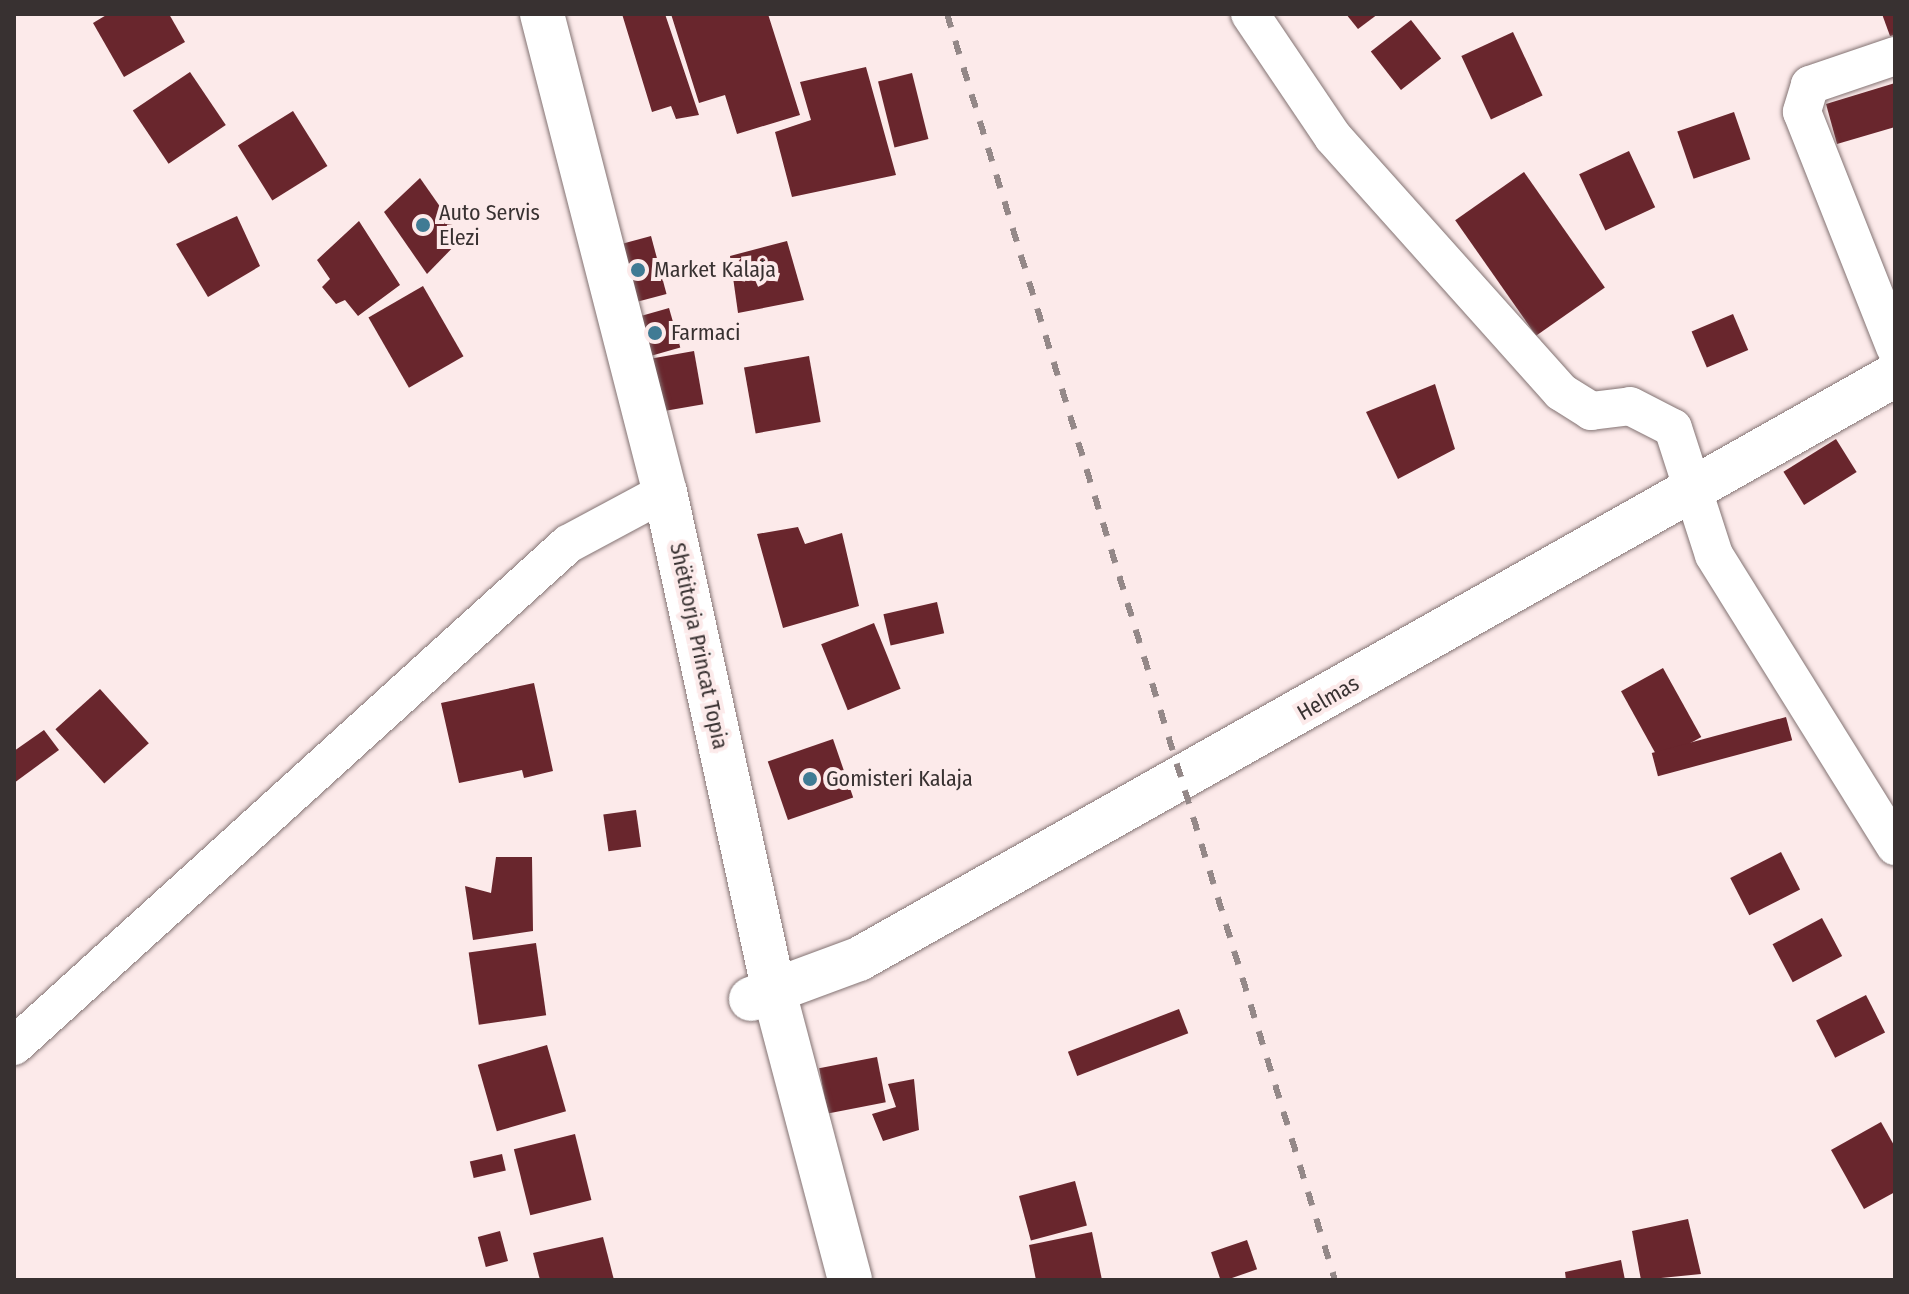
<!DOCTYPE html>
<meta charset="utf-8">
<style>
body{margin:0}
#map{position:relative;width:1909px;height:1294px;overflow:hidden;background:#fceaea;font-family:"Fira Sans Condensed",sans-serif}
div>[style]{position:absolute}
.building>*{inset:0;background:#69262d;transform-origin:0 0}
.roads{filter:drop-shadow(0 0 2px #837373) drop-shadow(0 0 2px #837373)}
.minor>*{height:38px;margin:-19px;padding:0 19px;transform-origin:19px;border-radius:19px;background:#fff}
.tertiary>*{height:44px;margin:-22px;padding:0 22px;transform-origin:22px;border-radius:22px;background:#fff}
.secondary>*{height:44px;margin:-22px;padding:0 22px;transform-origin:22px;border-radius:22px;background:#fff}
.rail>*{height:6px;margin-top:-3px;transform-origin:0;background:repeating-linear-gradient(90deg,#948888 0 14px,transparent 0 28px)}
.dots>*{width:22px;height:22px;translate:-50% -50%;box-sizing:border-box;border:4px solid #fceaea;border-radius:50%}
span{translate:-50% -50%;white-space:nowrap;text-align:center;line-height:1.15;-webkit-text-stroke:8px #fceaea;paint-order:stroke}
.poi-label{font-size:22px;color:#383131}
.left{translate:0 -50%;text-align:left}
.street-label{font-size:22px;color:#383131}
.frame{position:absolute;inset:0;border:16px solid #383131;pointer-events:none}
</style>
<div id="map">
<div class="building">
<div style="clip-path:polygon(108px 14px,169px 14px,185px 42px,124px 77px,93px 23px)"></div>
<div style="clip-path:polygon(622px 14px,665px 14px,699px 115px,676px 119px,671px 106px,652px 112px)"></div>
<div style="clip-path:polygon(671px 14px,768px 14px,800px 115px,737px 134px,725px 95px,699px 103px)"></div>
<div style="clip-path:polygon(1346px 14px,1378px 14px,1358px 29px)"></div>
<div style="clip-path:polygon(1882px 14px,1895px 14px,1895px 35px,1890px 36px)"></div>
<div style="left:1411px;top:20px;width:49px;height:51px;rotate:52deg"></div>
<div style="left:1513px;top:32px;width:70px;height:57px;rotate:65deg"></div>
<div style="clip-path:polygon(866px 67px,896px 175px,792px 197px,775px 132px,811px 120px,800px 82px)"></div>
<div style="left:190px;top:72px;width:64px;height:69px;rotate:56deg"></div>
<div style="left:912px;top:73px;width:68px;height:35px;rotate:76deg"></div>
<div style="clip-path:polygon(1895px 83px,1895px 127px,1837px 144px,1826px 104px)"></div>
<div style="left:293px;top:111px;width:65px;height:65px;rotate:58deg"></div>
<div style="left:1734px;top:112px;width:50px;height:60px;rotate:71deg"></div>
<div style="left:1629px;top:151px;width:62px;height:55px;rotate:65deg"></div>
<div style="left:1524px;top:172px;width:141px;height:84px;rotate:55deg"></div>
<div style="clip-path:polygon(420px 178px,462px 238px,427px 274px,384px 212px)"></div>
<div style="clip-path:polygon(237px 216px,260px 266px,208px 297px,176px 244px)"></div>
<div style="clip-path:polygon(359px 221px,400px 285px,358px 316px,345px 300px,336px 304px,322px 287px,330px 279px,317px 260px)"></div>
<div style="left:651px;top:236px;width:60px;height:44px;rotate:75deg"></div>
<div style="clip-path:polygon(787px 241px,804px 300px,738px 313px,730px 256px)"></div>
<div style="left:423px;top:286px;width:81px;height:63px;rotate:60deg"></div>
<div style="left:669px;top:308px;width:41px;height:42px;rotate:74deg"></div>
<div style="left:1733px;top:314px;width:39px;height:45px;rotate:67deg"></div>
<div style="left:694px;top:351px;width:54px;height:47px;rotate:80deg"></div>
<div style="left:809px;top:356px;width:67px;height:66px;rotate:80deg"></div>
<div style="clip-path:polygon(1435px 384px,1455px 449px,1398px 479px,1366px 412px)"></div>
<div style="left:1836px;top:439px;width:39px;height:62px;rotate:58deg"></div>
<div style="clip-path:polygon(798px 527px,805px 544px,842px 533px,859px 606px,783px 628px,757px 534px)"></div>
<div style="left:937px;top:602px;width:32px;height:55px;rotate:77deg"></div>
<div style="left:874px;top:623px;width:71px;height:57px;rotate:68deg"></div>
<div style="left:1663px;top:668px;width:79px;height:48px;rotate:61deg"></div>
<div style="clip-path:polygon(534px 683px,553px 771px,524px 778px,522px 770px,459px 783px,441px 703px)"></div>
<div style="left:100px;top:689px;width:73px;height:60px;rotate:48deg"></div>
<div style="left:1786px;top:717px;width:24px;height:139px;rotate:75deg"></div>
<div style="clip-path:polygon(44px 730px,59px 750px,14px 783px,14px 751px)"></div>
<div style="left:833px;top:739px;width:62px;height:69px;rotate:71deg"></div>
<div style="left:636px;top:810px;width:37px;height:33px;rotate:82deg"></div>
<div style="left:1781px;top:852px;width:42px;height:57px;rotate:63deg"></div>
<div style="clip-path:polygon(496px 857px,532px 857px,533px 931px,473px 940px,465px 886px,491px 893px)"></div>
<div style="left:1822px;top:918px;width:43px;height:56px;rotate:62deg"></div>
<div style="left:536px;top:943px;width:73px;height:68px;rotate:82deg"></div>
<div style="left:1866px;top:995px;width:42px;height:56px;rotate:63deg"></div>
<div style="left:1179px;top:1009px;width:26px;height:119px;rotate:69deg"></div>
<div style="left:547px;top:1045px;width:69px;height:72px;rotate:74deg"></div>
<div style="left:877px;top:1057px;width:46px;height:59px;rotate:79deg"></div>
<div style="clip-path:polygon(914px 1079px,919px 1130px,883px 1141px,872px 1114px,896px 1107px,888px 1084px)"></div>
<div style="clip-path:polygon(1881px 1122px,1895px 1147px,1895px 1192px,1864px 1209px,1831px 1150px)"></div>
<div style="left:575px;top:1134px;width:68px;height:63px;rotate:76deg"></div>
<div style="left:502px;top:1154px;width:17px;height:33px;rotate:77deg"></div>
<div style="left:1075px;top:1181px;width:46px;height:58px;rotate:75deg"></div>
<div style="clip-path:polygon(1688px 1219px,1701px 1274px,1641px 1280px,1632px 1231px)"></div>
<div style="left:500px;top:1231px;width:31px;height:23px;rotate:75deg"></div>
<div style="clip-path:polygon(1092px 1232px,1102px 1280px,1036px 1280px,1029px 1245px)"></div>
<div style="clip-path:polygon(603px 1237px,614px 1280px,540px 1280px,533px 1253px)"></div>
<div style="left:1247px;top:1240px;width:31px;height:38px;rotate:71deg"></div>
<div style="clip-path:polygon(1621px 1260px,1625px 1280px,1566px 1280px,1565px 1272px)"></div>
</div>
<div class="roads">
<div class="minor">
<div style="left:1250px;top:14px;width:148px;rotate:56deg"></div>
<div style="left:1333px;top:137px;width:342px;rotate:48.2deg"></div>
<div style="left:1561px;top:392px;width:36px;rotate:32deg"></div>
<div style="left:1591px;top:411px;width:39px;rotate:-7deg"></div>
<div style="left:1630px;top:406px;width:48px;rotate:27.1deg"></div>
<div style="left:1673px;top:428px;width:133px;rotate:72.1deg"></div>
<div style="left:1714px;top:555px;width:343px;rotate:58.1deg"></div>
<div style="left:1895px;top:56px;width:90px;rotate:161.2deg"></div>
<div style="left:1810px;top:85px;width:28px;rotate:107deg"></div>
<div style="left:1802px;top:112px;width:253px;rotate:68.4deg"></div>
<div style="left:14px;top:1046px;width:748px;rotate:-42.18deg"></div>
<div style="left:568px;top:544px;width:110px;rotate:-28.2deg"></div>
</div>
<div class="tertiary">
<div style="left:751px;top:999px;width:115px;rotate:-20.3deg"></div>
<div style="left:859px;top:959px;width:1189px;rotate:-29.41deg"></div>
</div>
<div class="secondary">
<div style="left:542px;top:14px;width:494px;rotate:75.6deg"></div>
<div style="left:665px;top:492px;width:512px;rotate:77.7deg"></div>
<div style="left:774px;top:992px;width:298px;rotate:75.2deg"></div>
</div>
</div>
<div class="rail">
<div style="left:947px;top:14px;width:1324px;rotate:72.96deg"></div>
</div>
<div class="dots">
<div style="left:423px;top:225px;background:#407b94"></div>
<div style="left:638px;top:270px;background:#407b94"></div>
<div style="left:655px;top:333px;background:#407b94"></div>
<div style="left:810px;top:779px;background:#407b94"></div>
</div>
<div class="poi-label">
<span class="left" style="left:439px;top:225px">Auto Servis<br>Elezi</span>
<span class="left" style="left:654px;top:270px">Market Kalaja</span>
<span class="left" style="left:671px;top:333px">Farmaci</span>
<span class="left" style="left:826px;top:779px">Gomisteri Kalaja</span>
</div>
<div class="street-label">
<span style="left:699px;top:646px;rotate:78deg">Shëtitorja Princat Topia</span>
<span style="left:1328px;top:698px;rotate:-30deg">Helmas</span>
</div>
<div class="frame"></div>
</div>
